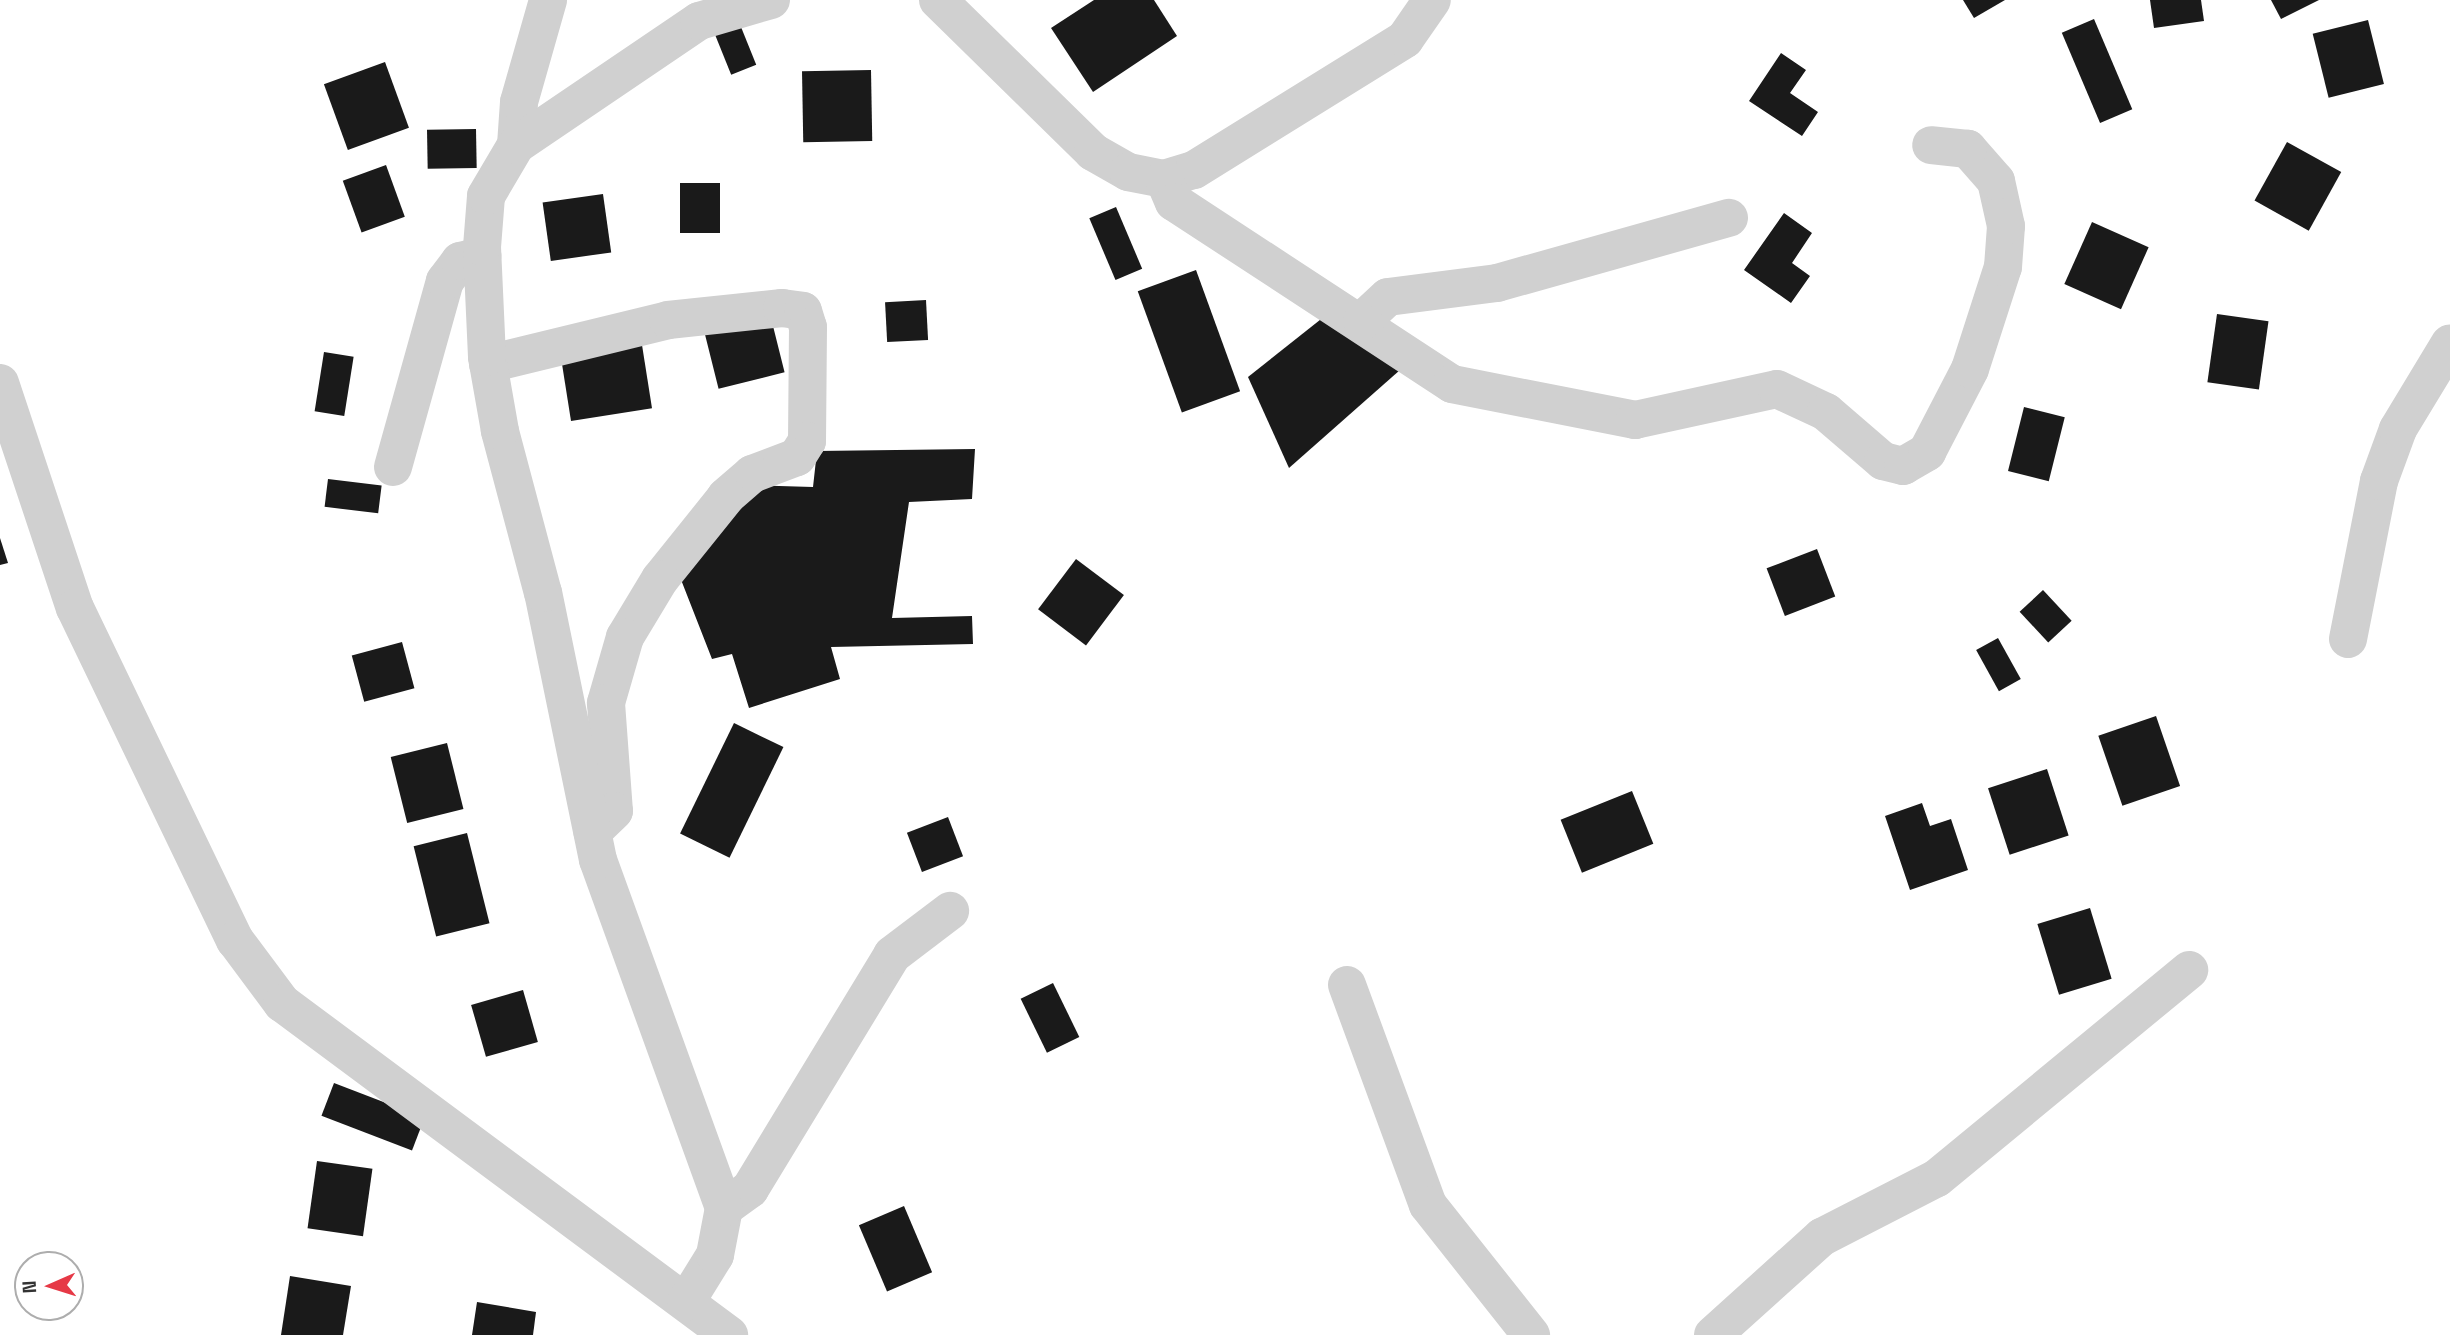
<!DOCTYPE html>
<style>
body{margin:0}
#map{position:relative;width:2450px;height:1335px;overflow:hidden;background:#fff;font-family:"Space Grotesk",sans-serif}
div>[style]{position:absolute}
.building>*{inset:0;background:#1a1a1a;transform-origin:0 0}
.minor>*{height:38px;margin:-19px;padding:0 19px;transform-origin:19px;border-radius:19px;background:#d0d0d0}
span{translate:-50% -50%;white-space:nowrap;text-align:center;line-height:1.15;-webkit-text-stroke:7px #fff;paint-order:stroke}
.north{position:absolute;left:14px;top:1251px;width:70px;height:70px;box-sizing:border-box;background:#fff;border:2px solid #adadad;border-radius:50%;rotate:267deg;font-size:19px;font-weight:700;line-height:28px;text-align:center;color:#333}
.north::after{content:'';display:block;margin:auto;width:24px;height:32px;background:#e63946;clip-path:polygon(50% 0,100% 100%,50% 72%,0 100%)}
</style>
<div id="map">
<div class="building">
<div style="clip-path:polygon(1094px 0,1154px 0,1177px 36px,1093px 92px,1051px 28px)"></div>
<div style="clip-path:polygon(1963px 0,2005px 0,1974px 18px)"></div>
<div style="clip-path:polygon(2150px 0,2201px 0,2204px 21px,2154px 28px)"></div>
<div style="clip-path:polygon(2271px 0,2319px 0,2281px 19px)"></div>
<div style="left:2094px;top:19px;width:98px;height:35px;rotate:67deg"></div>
<div style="left:2368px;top:20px;width:66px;height:57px;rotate:76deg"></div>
<div style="left:739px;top:22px;width:46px;height:27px;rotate:68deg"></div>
<div style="clip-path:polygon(1781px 53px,1806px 70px,1790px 93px,1818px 112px,1802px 136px,1749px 101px)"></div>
<div style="left:385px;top:62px;width:70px;height:65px;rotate:70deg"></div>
<div style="left:871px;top:70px;width:71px;height:69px;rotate:89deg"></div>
<div style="left:476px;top:129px;width:39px;height:49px;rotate:89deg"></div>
<div style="left:2287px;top:142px;width:62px;height:67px;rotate:29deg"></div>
<div style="left:386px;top:165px;width:55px;height:46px;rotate:70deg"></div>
<div style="left:680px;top:183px;width:40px;height:50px"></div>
<div style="left:603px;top:194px;width:59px;height:61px;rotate:82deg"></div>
<div style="left:1116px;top:207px;width:67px;height:29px;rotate:67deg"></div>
<div style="clip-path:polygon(1784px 213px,1812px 233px,1792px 263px,1810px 276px,1791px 303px,1744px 270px)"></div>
<div style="left:2092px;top:222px;width:62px;height:68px;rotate:24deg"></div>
<div style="left:1196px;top:270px;width:129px;height:62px;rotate:70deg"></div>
<div style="left:926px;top:300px;width:40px;height:41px;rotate:87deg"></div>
<div style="clip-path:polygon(1330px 312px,1400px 370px,1289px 468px,1248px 377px)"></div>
<div style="left:2217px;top:314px;width:52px;height:69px;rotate:8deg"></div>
<div style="left:771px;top:318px;width:56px;height:68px;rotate:76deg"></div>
<div style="left:642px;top:345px;width:64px;height:82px;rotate:81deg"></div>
<div style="left:324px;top:352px;width:30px;height:60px;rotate:9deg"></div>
<div style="left:2024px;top:407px;width:42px;height:66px;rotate:14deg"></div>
<div style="clip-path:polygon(975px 449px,972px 499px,909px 502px,892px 618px,972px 616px,973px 644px,831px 647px,840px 679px,749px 708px,732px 654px,712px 659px,678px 572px,750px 485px,813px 487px,817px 451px)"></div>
<div style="left:328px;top:479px;width:54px;height:28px;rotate:7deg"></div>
<div style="clip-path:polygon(0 538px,8px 563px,0 565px)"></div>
<div style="left:1817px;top:549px;width:51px;height:54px;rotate:69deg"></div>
<div style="left:1076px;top:559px;width:60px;height:63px;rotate:37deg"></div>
<div style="left:2043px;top:590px;width:42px;height:32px;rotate:47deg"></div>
<div style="left:1998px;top:638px;width:47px;height:25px;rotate:61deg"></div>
<div style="left:402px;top:642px;width:48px;height:52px;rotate:75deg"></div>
<div style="left:2156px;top:716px;width:74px;height:61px;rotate:71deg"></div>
<div style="left:734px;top:723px;width:55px;height:123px;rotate:26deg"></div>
<div style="left:447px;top:743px;width:68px;height:58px;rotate:76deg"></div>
<div style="left:2047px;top:769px;width:70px;height:62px;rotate:72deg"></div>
<div style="left:1632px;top:791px;width:57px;height:77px;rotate:68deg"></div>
<div style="clip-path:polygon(1922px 803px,1930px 826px,1951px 819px,1968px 870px,1910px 890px,1885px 816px)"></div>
<div style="left:948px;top:817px;width:42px;height:44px;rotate:69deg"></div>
<div style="left:467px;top:833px;width:93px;height:55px;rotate:76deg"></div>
<div style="left:2090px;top:908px;width:74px;height:55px;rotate:73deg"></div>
<div style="left:1053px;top:983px;width:60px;height:36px;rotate:64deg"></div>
<div style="left:523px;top:990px;width:54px;height:54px;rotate:74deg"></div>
<div style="left:334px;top:1083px;width:97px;height:35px;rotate:21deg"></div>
<div style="left:317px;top:1161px;width:56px;height:68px;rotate:8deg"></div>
<div style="left:904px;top:1206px;width:72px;height:49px;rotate:67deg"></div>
<div style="clip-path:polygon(290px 1276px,351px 1286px,343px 1335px,281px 1335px)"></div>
<div style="clip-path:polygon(477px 1302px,536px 1312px,533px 1335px,472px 1335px)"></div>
</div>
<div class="minor">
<div style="left:938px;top:0;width:217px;rotate:44.4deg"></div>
<div style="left:1093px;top:152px;width:40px;rotate:29.7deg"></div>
<div style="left:1128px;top:172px;width:37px;rotate:11deg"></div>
<div style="left:1164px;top:179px;width:31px;rotate:-17deg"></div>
<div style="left:1194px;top:170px;width:248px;rotate:-31.8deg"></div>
<div style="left:1405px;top:39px;width:47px;rotate:-55.3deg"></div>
<div style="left:516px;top:145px;width:43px;rotate:-86deg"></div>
<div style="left:519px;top:102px;width:106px;rotate:-74.1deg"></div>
<div style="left:1164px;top:179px;width:25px;rotate:67deg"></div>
<div style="left:1174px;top:202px;width:332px;rotate:33.2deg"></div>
<div style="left:1452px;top:384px;width:187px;rotate:11.1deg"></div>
<div style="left:1635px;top:420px;width:145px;rotate:-12.3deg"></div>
<div style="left:1777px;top:389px;width:54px;rotate:25.1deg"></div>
<div style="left:1826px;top:412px;width:75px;rotate:40.7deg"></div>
<div style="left:1883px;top:461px;width:21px;rotate:14deg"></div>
<div style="left:1903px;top:466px;width:28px;rotate:-30deg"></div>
<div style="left:1927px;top:452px;width:93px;rotate:-62.6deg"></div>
<div style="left:1970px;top:369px;width:107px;rotate:-72.1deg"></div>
<div style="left:2003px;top:267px;width:41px;rotate:-85.8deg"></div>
<div style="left:2006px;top:226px;width:46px;rotate:-102.5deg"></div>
<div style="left:1996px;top:181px;width:43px;rotate:-131.2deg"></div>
<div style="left:1968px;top:149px;width:37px;rotate:-174deg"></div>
<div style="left:1362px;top:321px;width:35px;rotate:-43deg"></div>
<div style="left:1388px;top:297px;width:110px;rotate:-7.3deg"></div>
<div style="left:1497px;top:283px;width:241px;rotate:-15.7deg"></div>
<div style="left:488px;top:364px;width:185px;rotate:-13.7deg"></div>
<div style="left:668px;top:320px;width:115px;rotate:-6deg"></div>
<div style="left:782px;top:308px;width:21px;rotate:8deg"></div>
<div style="left:803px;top:311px;width:17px;rotate:73deg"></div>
<div style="left:808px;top:327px;width:114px;rotate:90.5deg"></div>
<div style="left:807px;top:441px;width:19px;rotate:122deg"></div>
<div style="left:797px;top:457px;width:48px;rotate:159.3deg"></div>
<div style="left:752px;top:474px;width:35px;rotate:139deg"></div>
<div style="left:726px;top:497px;width:105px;rotate:128.8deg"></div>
<div style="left:660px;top:579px;width:68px;rotate:121.1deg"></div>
<div style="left:625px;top:637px;width:69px;rotate:106.1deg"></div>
<div style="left:606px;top:703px;width:108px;rotate:85.8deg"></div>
<div style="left:614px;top:811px;width:30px;rotate:136deg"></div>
<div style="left:0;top:383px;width:237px;rotate:71.6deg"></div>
<div style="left:75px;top:608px;width:369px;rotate:64.3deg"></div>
<div style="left:235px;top:940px;width:79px;rotate:53.3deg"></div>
<div style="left:282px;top:1003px;width:557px;rotate:36.6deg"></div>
<div style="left:393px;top:467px;width:193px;rotate:-74.4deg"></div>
<div style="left:445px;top:281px;width:25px;rotate:-53deg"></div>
<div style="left:460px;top:261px;width:23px;rotate:-13deg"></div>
<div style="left:2348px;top:639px;width:161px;rotate:-78.9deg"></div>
<div style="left:2379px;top:481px;width:55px;rotate:-69.9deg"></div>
<div style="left:2398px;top:429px;width:100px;rotate:-58.8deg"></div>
<div style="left:1347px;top:985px;width:234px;rotate:69.8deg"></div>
<div style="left:1428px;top:1205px;width:166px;rotate:51.6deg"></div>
<div style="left:724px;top:1208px;width:32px;rotate:-36deg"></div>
<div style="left:750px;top:1189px;width:274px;rotate:-58.7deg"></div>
<div style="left:892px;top:955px;width:73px;rotate:-37.2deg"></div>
<div style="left:686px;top:1302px;width:55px;rotate:-58.3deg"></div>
<div style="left:715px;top:1255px;width:48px;rotate:-79.2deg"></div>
<div style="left:724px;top:1208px;width:370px;rotate:-109.9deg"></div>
<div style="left:598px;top:860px;width:273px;rotate:-101.6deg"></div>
<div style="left:543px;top:593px;width:168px;rotate:-104.9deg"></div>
<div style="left:500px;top:431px;width:75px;rotate:-100deg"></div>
<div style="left:487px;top:357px;width:110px;rotate:-92.6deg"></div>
<div style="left:482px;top:247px;width:51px;rotate:-85.5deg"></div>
<div style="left:486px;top:196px;width:59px;rotate:-59.5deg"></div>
<div style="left:516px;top:145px;width:221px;rotate:-34.1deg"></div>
<div style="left:699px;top:21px;width:75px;rotate:-16.3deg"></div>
<div style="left:1713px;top:1335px;width:147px;rotate:-42deg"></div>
<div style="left:1822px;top:1237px;width:129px;rotate:-27.2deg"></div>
<div style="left:1937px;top:1178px;width:327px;rotate:-39.5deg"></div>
</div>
<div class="north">N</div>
</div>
